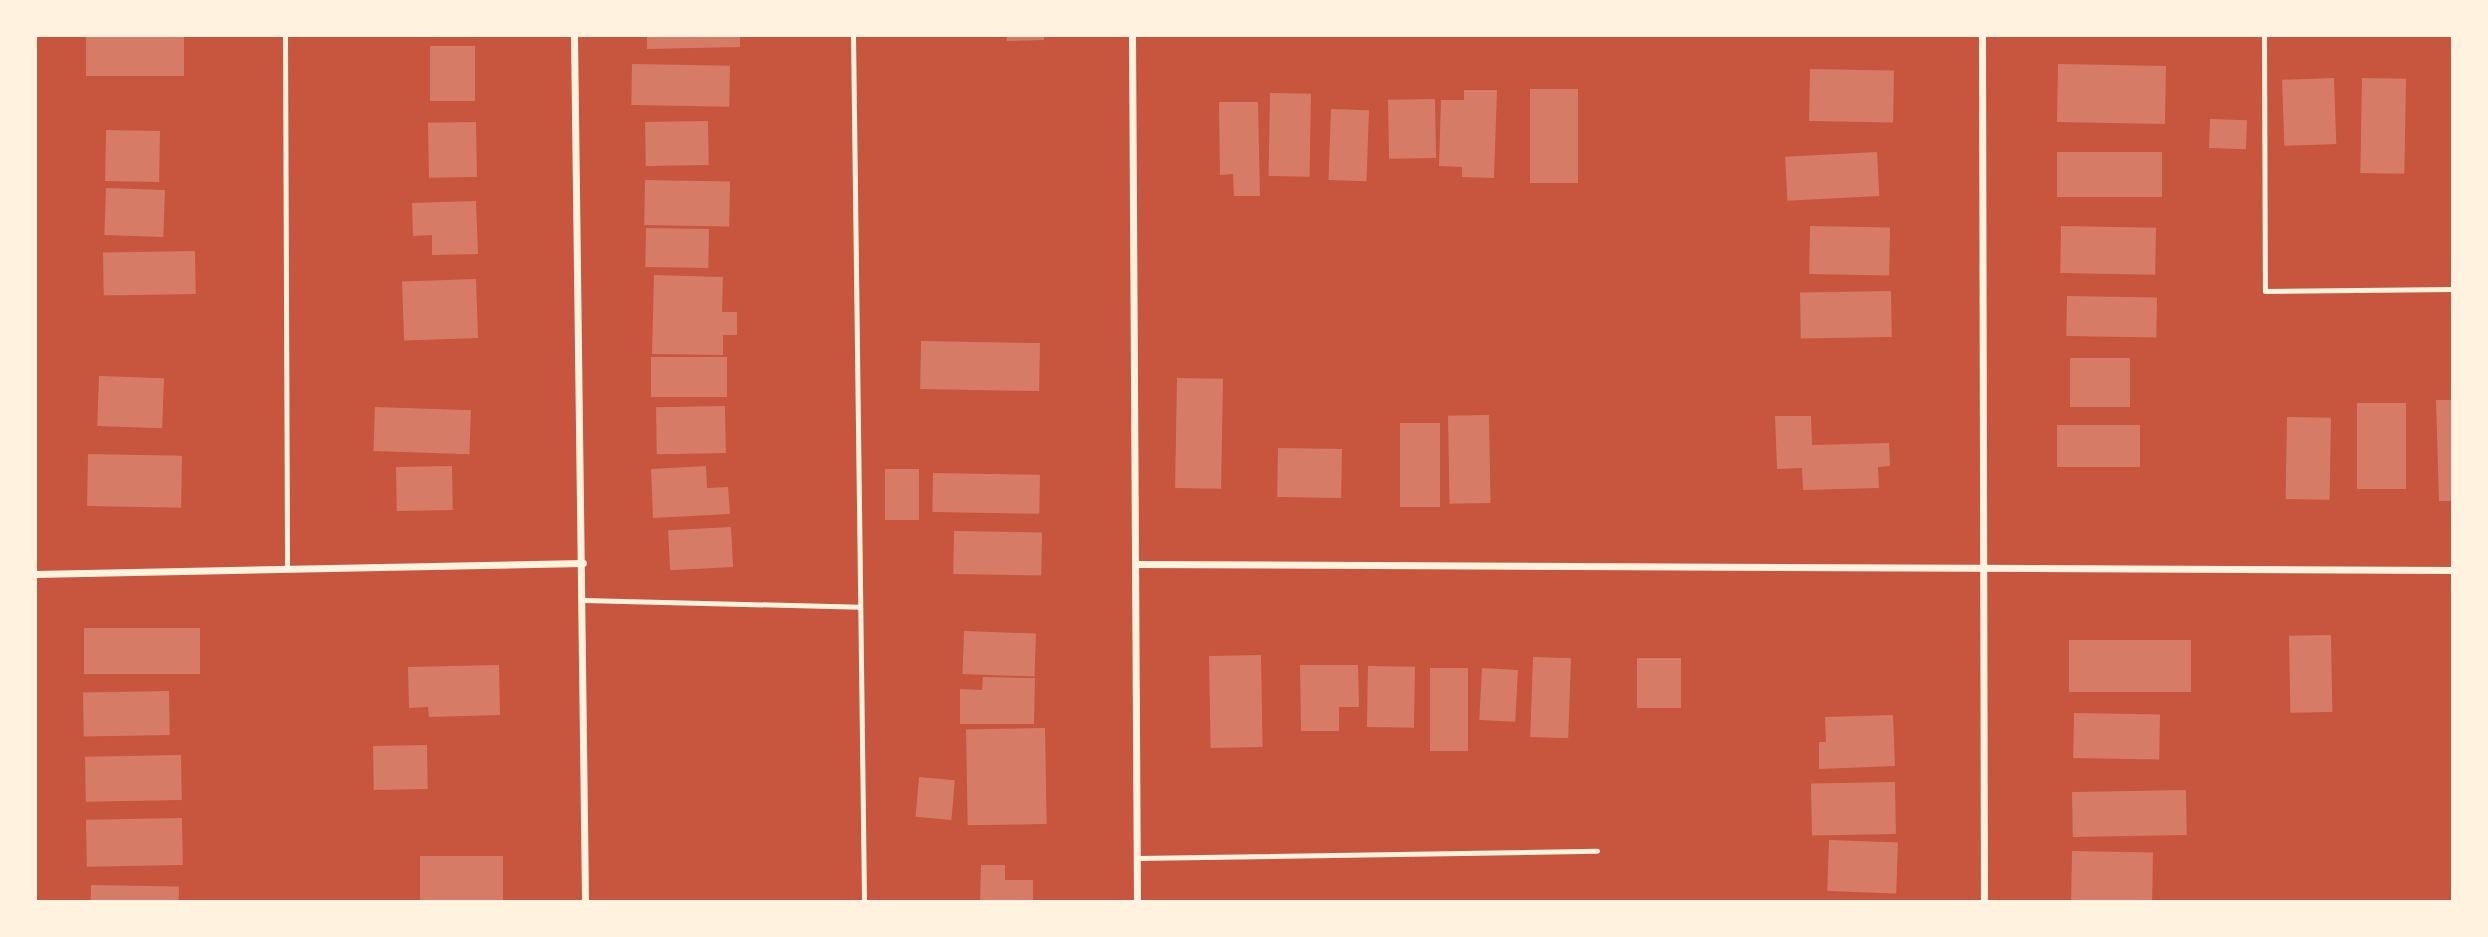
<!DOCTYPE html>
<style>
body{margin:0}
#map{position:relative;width:2488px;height:937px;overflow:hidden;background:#c8553d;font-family:"Crimson Pro",serif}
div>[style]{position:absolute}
.building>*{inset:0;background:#d67c66;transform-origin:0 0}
.service>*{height:5px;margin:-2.5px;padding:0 2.5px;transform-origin:2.5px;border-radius:2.5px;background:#fff3e0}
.minor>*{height:7px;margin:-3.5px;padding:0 3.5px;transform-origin:3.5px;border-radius:3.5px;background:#fff3e0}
span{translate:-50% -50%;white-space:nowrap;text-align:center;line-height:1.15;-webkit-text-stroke:7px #fff3e0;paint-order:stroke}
.frame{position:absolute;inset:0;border:37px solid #fff3e0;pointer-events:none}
</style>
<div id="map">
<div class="building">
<div style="left:86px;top:35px;width:98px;height:41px"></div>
<div style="clip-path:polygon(647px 35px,740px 35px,740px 47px,647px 49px)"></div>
<div style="clip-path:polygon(1006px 35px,1044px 35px,1044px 40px,1007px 41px)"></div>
<div style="left:430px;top:46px;width:45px;height:55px"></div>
<div style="left:632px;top:64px;width:98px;height:41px;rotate:1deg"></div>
<div style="left:2058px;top:64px;width:108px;height:58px;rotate:1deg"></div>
<div style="left:1810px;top:69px;width:84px;height:52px;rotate:1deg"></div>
<div style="left:2334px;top:78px;width:66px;height:52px;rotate:88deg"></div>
<div style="left:2362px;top:78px;width:44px;height:95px;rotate:1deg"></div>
<div style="left:1530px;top:89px;width:48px;height:94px"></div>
<div style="clip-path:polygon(1464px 90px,1497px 90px,1494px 178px,1462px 177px,1462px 167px,1439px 166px,1441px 100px,1464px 100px)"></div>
<div style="left:1270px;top:93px;width:41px;height:83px;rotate:1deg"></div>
<div style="left:1435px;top:99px;width:59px;height:47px;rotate:89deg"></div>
<div style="clip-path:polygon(1219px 102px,1258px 102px,1260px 196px,1234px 196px,1233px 174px,1220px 175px)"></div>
<div style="left:1331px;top:109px;width:38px;height:71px;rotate:2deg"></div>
<div style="left:2210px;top:119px;width:37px;height:29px;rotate:2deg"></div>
<div style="left:708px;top:121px;width:44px;height:63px;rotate:89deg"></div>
<div style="left:476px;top:122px;width:55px;height:48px;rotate:89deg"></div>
<div style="left:106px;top:130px;width:54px;height:51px;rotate:1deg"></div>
<div style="left:1877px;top:152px;width:44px;height:92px;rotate:87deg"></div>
<div style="left:2057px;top:152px;width:105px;height:45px"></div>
<div style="left:645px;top:180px;width:85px;height:45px;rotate:1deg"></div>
<div style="left:106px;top:188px;width:59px;height:47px;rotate:2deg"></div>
<div style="clip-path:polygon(476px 201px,478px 254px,432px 255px,432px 235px,413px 236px,412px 203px)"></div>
<div style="left:1810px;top:226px;width:80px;height:48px;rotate:1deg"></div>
<div style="left:2061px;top:226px;width:95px;height:47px;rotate:1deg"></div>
<div style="left:646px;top:228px;width:63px;height:39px;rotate:1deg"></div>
<div style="left:195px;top:251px;width:43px;height:92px;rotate:89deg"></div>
<div style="clip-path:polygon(654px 275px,723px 277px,722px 312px,737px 312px,737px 335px,723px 335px,723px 355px,652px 354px)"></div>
<div style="left:476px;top:279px;width:59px;height:74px;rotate:88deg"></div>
<div style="left:1891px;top:291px;width:46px;height:91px;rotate:89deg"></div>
<div style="left:2067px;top:296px;width:90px;height:40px;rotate:1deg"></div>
<div style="left:921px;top:341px;width:119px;height:48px;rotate:1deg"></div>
<div style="left:651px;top:357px;width:76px;height:40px"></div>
<div style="left:2070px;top:358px;width:60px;height:49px"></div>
<div style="left:99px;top:376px;width:65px;height:50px;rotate:2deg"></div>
<div style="left:1177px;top:378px;width:46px;height:110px;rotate:1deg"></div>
<div style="clip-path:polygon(2436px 400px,2453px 400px,2453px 501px,2439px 501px)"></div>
<div style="left:2357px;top:403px;width:49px;height:86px"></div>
<div style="left:725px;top:406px;width:47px;height:69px;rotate:89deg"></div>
<div style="left:375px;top:407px;width:96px;height:44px;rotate:2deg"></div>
<div style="left:1489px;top:415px;width:88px;height:41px;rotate:89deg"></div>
<div style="clip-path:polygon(1775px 416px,1811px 416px,1812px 445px,1889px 443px,1890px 466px,1878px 467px,1879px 488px,1803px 490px,1802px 468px,1777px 469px)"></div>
<div style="left:2287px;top:417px;width:44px;height:82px;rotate:1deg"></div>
<div style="left:1400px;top:423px;width:40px;height:84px"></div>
<div style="left:2057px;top:425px;width:83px;height:42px"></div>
<div style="left:1278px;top:448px;width:64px;height:49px;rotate:1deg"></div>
<div style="left:88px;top:454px;width:94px;height:52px;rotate:1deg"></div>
<div style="left:452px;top:466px;width:44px;height:56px;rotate:89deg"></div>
<div style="clip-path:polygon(706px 466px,707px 488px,728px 487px,730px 514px,653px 518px,651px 469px)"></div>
<div style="left:885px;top:469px;width:34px;height:51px"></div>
<div style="left:933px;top:473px;width:107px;height:39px;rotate:1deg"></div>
<div style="left:731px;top:527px;width:40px;height:63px;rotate:87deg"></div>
<div style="left:954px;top:531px;width:88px;height:43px;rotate:1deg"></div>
<div style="left:84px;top:628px;width:116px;height:46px"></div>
<div style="left:964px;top:631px;width:72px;height:43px;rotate:2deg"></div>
<div style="left:2331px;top:635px;width:77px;height:42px;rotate:89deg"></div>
<div style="left:2069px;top:640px;width:122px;height:52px"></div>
<div style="left:1261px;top:655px;width:92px;height:52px;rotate:89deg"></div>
<div style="left:1533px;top:657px;width:38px;height:80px;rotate:2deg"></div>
<div style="left:1637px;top:658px;width:44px;height:50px"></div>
<div style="clip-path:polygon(499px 665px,500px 715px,429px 717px,428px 707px,409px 708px,408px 667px)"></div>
<div style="clip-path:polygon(1300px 665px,1358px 665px,1359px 707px,1339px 707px,1339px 731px,1301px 731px)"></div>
<div style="left:1368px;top:666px;width:47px;height:61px;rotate:1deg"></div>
<div style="left:1430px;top:668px;width:38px;height:83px"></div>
<div style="left:1482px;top:668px;width:36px;height:52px;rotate:3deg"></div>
<div style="clip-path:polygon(983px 677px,1035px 678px,1034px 724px,960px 724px,960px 689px,982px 690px)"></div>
<div style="left:169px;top:691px;width:44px;height:86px;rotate:89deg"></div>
<div style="left:2074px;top:713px;width:86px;height:45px;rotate:1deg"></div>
<div style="clip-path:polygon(1893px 715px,1895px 766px,1819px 769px,1819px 742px,1826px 742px,1825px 717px)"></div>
<div style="left:1045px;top:728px;width:96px;height:79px;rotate:89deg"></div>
<div style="left:427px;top:745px;width:44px;height:54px;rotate:89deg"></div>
<div style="left:181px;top:755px;width:45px;height:96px;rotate:89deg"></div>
<div style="left:919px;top:777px;width:36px;height:40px;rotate:5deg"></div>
<div style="left:1895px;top:782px;width:52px;height:84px;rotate:89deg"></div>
<div style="left:2186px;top:790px;width:45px;height:114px;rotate:89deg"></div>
<div style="left:182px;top:818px;width:47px;height:96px;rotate:89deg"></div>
<div style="left:1829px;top:840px;width:69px;height:51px;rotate:2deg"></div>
<div style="left:2072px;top:851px;width:81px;height:51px;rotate:1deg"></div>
<div style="left:503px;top:856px;width:44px;height:83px;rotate:90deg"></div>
<div style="clip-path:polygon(981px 865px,1005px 865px,1005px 880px,1033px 880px,1033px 902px,980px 902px)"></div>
<div style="left:91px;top:885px;width:88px;height:17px;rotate:1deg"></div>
</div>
<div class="service">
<div style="left:285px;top:35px;width:531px;rotate:89.78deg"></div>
<div style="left:853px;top:35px;width:867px;rotate:89.27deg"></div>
<div style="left:2264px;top:35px;width:256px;rotate:89.8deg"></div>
<div style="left:2265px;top:291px;width:188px;rotate:-0.6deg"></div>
<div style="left:583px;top:600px;width:277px;rotate:1.4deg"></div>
<div style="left:1137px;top:858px;width:460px;rotate:-0.9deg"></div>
</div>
<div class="minor">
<div style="left:574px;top:35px;width:867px;rotate:89.27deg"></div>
<div style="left:1132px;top:35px;width:867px;rotate:89.67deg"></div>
<div style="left:1982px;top:35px;width:867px;rotate:89.87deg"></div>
<div style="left:1136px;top:564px;width:1317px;rotate:0.26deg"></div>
<div style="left:35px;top:574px;width:548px;rotate:-1.15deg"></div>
</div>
<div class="frame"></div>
</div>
